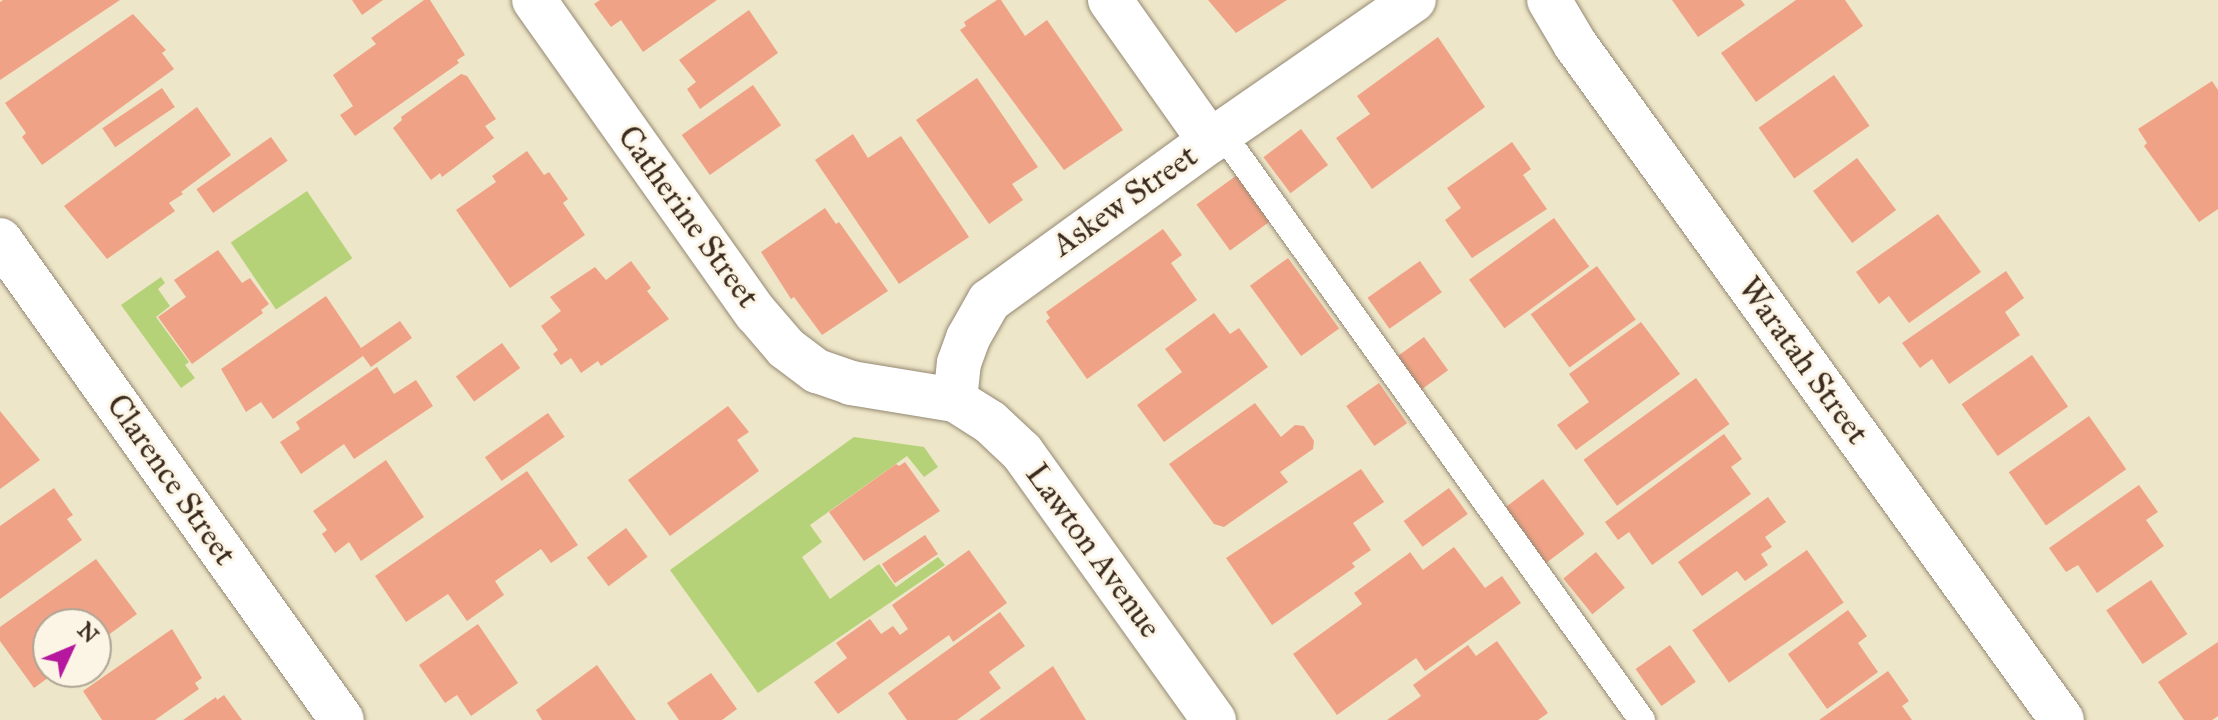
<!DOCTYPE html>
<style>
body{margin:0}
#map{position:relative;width:2218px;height:720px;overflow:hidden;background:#eee6c8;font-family:"IM FELL Great Primer",serif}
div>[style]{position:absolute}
.green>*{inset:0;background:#b6d278;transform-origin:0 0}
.building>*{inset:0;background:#f0a286;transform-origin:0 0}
.roads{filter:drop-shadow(0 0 2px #948873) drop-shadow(0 0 2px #948873)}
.lane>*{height:26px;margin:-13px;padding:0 13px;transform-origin:13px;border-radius:13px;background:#fff}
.street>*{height:44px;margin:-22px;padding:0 22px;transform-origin:22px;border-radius:22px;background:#fff}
span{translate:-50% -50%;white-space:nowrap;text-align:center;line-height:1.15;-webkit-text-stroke:6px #fcf5e5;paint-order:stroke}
.street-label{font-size:32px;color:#3b2a1e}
.north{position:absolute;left:32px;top:608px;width:80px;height:80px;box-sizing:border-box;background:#fcf5e5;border:2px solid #afa495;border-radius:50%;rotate:46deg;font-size:22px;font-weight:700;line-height:32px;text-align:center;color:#3b2a1e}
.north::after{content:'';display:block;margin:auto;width:28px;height:36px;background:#b5179e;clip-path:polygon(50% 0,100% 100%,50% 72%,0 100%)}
</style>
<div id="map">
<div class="green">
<div style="left:307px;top:191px;width:81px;height:92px;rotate:56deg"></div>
<div style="clip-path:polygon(161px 277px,165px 283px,158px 289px,170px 306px,156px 317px,189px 362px,185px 365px,195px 378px,181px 388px,121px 305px)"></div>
<div style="clip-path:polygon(854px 437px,924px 447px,938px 467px,924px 477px,907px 456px,810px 525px,822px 542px,802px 557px,830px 599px,879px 564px,896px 587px,938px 557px,945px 565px,758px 693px,670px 570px)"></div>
</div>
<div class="building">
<div style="clip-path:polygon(3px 0,120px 0,0 80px,0 2px)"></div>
<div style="clip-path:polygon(352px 0,383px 0,362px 15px)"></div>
<div style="clip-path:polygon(424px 0,430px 0,465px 55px,457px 60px,459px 63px,355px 136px,340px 115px,353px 106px,333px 75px,376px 44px,371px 38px)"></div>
<div style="clip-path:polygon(600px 0,717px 0,643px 52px,621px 20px,611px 27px,594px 4px)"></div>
<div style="clip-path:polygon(997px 0,1001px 0,1025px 36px,1047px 20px,1123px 130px,1064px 170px,960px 30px,966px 26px,964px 22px)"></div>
<div style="clip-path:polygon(1208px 0,1287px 0,1236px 33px)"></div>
<div style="clip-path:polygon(1672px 0,1741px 0,1745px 5px,1698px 37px)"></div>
<div style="clip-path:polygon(1796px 0,1845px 0,1863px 26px,1756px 102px,1721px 53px)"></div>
<div style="clip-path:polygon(749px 10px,778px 53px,700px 109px,687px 89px,696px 82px,679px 60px)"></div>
<div style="clip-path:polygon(133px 14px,166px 50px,162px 53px,174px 69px,42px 165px,22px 137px,26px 133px,5px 103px)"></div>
<div style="clip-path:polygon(1438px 37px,1485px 107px,1372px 189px,1336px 138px,1370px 114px,1357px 96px)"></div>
<div style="clip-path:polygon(461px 74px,467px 76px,496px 119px,485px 126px,494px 138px,442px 177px,440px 173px,431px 180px,393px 128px,402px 120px,401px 117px)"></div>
<div style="left:1834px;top:75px;width:62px;height:92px;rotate:55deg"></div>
<div style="clip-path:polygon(977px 78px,1038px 167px,1012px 184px,1023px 200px,989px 224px,916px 120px)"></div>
<div style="clip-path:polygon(2212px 81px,2218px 90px,2218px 209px,2199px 222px,2144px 146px,2147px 143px,2138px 129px)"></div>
<div style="left:753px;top:85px;width:49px;height:87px;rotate:55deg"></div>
<div style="left:162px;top:88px;width:23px;height:72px;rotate:56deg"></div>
<div style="clip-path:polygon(197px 107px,231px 155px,181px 192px,183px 194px,169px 203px,175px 211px,107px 259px,64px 206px)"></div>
<div style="left:1301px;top:129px;width:45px;height:47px;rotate:53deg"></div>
<div style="clip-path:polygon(853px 134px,868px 158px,901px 136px,969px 237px,899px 284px,815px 160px)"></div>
<div style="left:271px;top:137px;width:29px;height:91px;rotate:55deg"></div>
<div style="clip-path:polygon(1512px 142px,1531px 169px,1523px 175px,1547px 209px,1472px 258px,1445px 220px,1461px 208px,1447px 188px)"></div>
<div style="clip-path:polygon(527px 151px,544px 175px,549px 172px,568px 199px,563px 203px,585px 235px,510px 288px,456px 210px,496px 182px,492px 176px)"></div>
<div style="left:1857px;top:158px;width:65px;height:55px;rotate:53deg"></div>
<div style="left:1237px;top:175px;width:57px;height:50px;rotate:54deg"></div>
<div style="clip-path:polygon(825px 208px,836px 224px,839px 222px,888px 291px,822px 335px,794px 297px,791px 299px,761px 252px)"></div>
<div style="clip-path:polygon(1938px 214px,1981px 272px,1909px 323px,1889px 296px,1879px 304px,1856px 272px)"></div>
<div style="left:1554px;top:218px;width:60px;height:105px;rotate:54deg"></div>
<div style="clip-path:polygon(1163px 229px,1182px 255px,1171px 263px,1197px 300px,1087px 379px,1046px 321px,1050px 318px,1046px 312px)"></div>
<div style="clip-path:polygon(218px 250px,242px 283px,250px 278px,269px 304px,261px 310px,263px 313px,192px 364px,158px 317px,186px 297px,174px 280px)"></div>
<div style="left:1288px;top:258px;width:87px;height:47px;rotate:54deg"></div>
<div style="clip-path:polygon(631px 261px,651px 288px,647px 291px,669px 319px,601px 366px,598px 361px,581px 373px,571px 358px,561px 365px,553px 354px,558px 350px,541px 326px,561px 311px,550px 297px,595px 267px,606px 280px)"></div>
<div style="left:1420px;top:261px;width:38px;height:64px;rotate:55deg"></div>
<div style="left:1597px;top:266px;width:66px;height:82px;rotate:54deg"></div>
<div style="clip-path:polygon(2006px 271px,2024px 298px,2005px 312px,2020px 335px,1949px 384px,1932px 359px,1920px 368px,1902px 343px)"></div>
<div style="clip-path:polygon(326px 296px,361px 348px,400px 321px,412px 338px,371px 367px,363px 356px,273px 419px,261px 402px,246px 412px,221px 369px)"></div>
<div style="clip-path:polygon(1214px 313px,1230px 334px,1239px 328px,1268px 367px,1164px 442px,1137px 405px,1182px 372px,1165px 349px)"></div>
<div style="clip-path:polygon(1641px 322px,1680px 374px,1576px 450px,1557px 425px,1589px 402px,1569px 374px)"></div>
<div style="left:1424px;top:337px;width:41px;height:36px;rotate:54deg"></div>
<div style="left:502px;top:343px;width:31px;height:57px;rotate:54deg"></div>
<div style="left:2032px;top:355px;width:63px;height:86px;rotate:55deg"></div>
<div style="clip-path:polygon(377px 367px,394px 394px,416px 380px,433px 406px,354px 459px,344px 444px,301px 474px,280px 442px,300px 429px,296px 422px)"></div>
<div style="left:1696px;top:378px;width:57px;height:139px;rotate:54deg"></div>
<div style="left:1379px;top:383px;width:49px;height:40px;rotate:55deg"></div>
<div style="clip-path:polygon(1255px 403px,1281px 437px,1295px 425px,1304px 426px,1314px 441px,1313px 449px,1280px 472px,1288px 482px,1224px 527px,1214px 524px,1169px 464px)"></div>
<div style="clip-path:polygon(728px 406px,749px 432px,737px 440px,759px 471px,670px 536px,628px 480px)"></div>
<div style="clip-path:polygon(0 411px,40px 460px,0 489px)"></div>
<div style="left:548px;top:413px;width:29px;height:77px;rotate:55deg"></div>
<div style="left:2089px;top:416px;width:65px;height:98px;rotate:55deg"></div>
<div style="clip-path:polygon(1724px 434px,1742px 459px,1731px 467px,1751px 494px,1652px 565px,1629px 532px,1618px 540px,1605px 522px)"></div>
<div style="clip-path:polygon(386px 460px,424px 517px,361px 561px,349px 542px,335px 553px,322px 534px,327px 530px,313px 511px)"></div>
<div style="clip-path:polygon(905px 462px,940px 511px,864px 561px,829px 512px,896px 464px,899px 466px)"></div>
<div style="clip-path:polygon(1361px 469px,1384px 502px,1353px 523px,1371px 550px,1352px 563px,1355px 567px,1272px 625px,1226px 558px)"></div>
<div style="clip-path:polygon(527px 471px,578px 545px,551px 563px,541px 549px,495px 581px,504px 595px,467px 621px,448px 594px,406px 622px,375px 576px)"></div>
<div style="left:1543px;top:479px;width:69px;height:51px;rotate:53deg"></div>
<div style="clip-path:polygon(2139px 485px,2158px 512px,2146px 520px,2164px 546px,2097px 593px,2078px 565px,2066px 572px,2049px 548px)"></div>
<div style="clip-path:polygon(54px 488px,73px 515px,67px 519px,82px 540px,0 599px,0 526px)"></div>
<div style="left:1449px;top:488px;width:32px;height:56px;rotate:54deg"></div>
<div style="clip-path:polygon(1768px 497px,1786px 522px,1765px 537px,1772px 547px,1761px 554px,1768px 565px,1745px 581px,1737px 571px,1702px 596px,1678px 562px)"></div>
<div style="left:626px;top:528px;width:36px;height:49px;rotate:53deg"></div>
<div style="left:925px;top:535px;width:23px;height:52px;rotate:56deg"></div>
<div style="clip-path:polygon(1454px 547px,1485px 588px,1502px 576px,1521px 603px,1425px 671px,1416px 658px,1337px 715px,1293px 654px,1362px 604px,1354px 593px,1408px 554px,1410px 552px,1423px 570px)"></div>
<div style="clip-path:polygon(969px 550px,1007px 603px,953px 642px,949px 635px,838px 714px,814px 682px,847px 658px,836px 643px,870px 619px,881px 634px,893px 626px,900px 635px,908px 629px,892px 605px)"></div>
<div style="left:1807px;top:550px;width:64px;height:140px;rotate:55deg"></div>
<div style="left:1596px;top:552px;width:46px;height:42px;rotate:51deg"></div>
<div style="clip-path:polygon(96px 559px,137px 614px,96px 644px,96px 624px,48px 624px,48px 672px,56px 672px,34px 688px,0 641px,0 627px)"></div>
<div style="left:2151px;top:580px;width:65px;height:54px;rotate:56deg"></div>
<div style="clip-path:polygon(1848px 610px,1867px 636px,1858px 643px,1878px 672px,1827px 709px,1788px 654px)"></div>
<div style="clip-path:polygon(1000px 612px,1025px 646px,989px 672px,1001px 688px,957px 720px,907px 720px,888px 693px)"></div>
<div style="clip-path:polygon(478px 624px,518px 683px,471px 716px,457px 695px,445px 703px,419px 665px)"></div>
<div style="clip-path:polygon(172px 629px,202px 678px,195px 683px,199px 689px,155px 720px,102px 720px,83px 691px)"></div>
<div style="clip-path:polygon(1497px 641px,1548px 713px,1538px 720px,1387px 720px,1421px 696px,1413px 685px,1468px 645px,1476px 656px)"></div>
<div style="clip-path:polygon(2218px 642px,2218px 716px,2212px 720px,2184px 720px,2158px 682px)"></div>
<div style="left:1670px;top:645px;width:45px;height:42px;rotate:55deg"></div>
<div style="clip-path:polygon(597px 665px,636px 720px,542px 720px,536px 710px)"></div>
<div style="clip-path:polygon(1053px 666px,1086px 720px,979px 720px)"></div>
<div style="clip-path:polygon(1888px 671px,1909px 701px,1902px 706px,1912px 720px,1819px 720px)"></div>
<div style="clip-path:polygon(711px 673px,737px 709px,722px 720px,679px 720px,667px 703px)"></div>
<div style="clip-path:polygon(224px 695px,242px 720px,183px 720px,216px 697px,217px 700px)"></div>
</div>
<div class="roads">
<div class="lane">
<div style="left:1222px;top:133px;width:722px;rotate:54.42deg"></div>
</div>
<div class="street">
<div style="left:534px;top:0;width:384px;rotate:54.7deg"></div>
<div style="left:756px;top:313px;width:46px;rotate:49.4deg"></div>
<div style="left:786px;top:348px;width:39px;rotate:37deg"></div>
<div style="left:817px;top:371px;width:36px;rotate:19deg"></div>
<div style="left:851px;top:383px;width:105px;rotate:9.3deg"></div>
<div style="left:955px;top:400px;width:41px;rotate:32.2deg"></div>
<div style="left:990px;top:422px;width:44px;rotate:43.2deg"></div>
<div style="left:1022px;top:452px;width:330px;rotate:54.4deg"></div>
<div style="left:1110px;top:0;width:173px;rotate:54.7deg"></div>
<div style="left:1549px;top:0;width:51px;rotate:59.4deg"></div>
<div style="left:1575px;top:44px;width:833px;rotate:54.23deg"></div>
<div style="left:0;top:240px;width:589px;rotate:54.53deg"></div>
<div style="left:955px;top:400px;width:37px;rotate:-84deg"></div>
<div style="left:959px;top:363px;width:27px;rotate:-70deg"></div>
<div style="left:968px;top:338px;width:43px;rotate:-60.4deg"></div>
<div style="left:989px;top:301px;width:273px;rotate:-35.9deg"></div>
<div style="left:1210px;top:141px;width:248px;rotate:-34.7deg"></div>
</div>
</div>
<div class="street-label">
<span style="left:1125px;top:201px;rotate:-35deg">Askew Street</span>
<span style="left:688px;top:217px;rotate:54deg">Catherine Street</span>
<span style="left:1803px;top:361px;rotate:54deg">Waratah Street</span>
<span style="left:171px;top:480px;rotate:55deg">Clarence Street</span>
<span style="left:1093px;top:551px;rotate:54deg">Lawton Avenue</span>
</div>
<div class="north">N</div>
</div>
